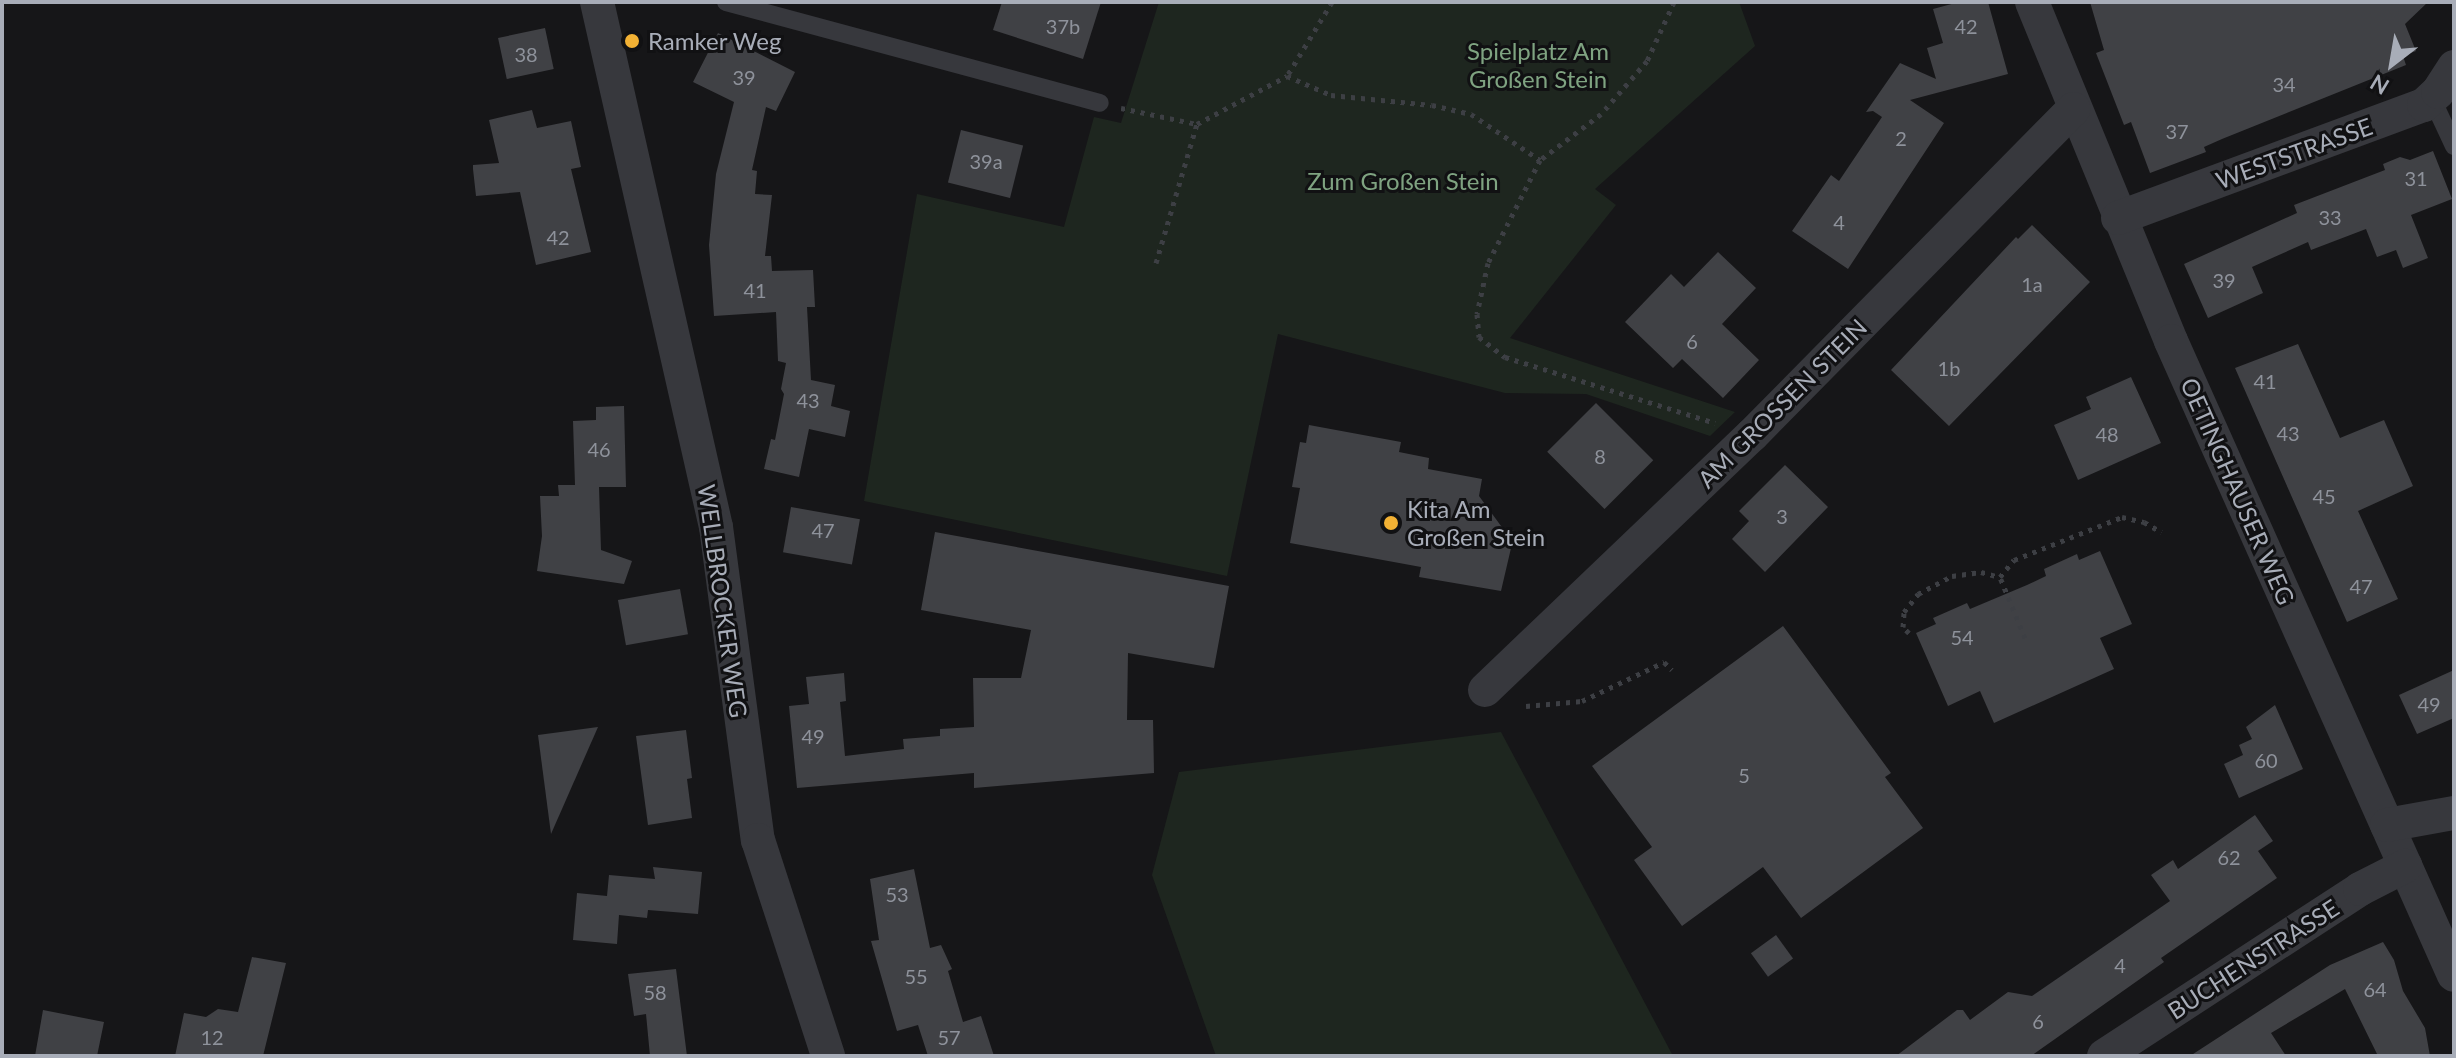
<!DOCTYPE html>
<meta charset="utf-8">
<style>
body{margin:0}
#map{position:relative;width:2456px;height:1058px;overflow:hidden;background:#161618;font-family:Lato,sans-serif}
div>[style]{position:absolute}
.green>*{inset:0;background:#1e261f}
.building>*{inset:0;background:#404145;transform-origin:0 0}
.path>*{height:5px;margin-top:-2.5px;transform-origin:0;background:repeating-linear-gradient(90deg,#3d3f44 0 4px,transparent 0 10px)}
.lane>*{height:18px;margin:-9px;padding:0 9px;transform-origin:9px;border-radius:9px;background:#37383d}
.street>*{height:34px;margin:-17px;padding:0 17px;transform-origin:17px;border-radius:17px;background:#37383d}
.dots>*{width:22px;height:22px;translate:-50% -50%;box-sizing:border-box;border:4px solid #111113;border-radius:50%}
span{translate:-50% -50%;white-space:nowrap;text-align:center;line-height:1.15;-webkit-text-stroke:6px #111113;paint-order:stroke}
.number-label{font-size:20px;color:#8e929b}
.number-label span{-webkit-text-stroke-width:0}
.poi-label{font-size:24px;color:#a8adb8}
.left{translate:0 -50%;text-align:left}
.park-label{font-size:24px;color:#7fa381}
.street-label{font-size:24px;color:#a8adb8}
.frame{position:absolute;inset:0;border:4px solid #a8adb8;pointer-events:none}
.north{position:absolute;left:2352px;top:24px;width:80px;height:80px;-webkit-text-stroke:6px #111113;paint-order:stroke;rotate:211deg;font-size:22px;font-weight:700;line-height:32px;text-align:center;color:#a8adb8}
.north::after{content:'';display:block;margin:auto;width:28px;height:36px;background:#a8adb8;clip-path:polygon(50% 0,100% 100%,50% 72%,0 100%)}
</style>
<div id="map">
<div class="green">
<div style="clip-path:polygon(1159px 2px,1739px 2px,1755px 46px,1595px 189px,1616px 205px,1510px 338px,1735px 412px,1710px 436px,1586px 394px,1505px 393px,1278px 334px,1227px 576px,864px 501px,917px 194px,1064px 227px,1094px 117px,1121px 123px)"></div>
<div style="clip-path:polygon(1501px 732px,1673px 1056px,1216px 1056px,1152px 875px,1179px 772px)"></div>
</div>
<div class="building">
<div style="clip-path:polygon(1002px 2px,1101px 2px,1083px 59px,993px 30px)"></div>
<div style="clip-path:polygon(1959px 2px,1988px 2px,2008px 74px,1910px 100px,1944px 123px,1848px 269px,1792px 231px,1831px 175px,1839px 181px,1882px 117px,1873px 111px,1866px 112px,1900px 63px,1936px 79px,1927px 48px,1943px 43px,1933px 9px)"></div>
<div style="clip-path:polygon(2090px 2px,2428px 2px,2405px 24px,2416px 51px,2403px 56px,2406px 65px,2222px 139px,2204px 147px,2206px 152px,2150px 173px,2131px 122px,2124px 125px,2096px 53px,2104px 50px)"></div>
<div style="left:545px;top:28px;width:42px;height:48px;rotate:78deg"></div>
<div style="clip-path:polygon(718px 33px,795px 72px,776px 111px,766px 107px,752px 170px,757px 171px,755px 194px,772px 195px,765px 256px,771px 256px,772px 271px,813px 270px,815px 307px,807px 307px,811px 380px,835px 385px,831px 406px,850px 411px,845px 437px,809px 429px,799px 477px,764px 469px,771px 439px,775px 440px,784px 394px,781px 389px,786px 363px,778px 361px,776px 312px,714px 316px,709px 245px,716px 174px,734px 102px,693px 82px)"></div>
<div style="clip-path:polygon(532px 110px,537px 128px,571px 121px,581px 167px,571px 169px,591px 252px,536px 265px,520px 192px,476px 196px,473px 169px,473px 165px,499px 163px,489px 120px)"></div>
<div style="left:961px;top:130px;width:64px;height:54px;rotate:14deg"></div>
<div style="clip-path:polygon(2433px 151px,2452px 199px,2411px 215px,2428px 258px,2403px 268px,2396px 250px,2377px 257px,2366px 229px,2311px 250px,2308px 242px,2252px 267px,2263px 293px,2208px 318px,2184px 264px,2297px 213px,2294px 205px,2385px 170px,2383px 164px,2400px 157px,2410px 160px)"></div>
<div style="clip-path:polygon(2032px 225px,2090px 282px,1949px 426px,1891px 370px,2016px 237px,2018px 239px)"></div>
<div style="clip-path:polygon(1718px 252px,1756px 288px,1722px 324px,1759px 360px,1723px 398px,1682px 359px,1673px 368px,1625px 322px,1671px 274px,1684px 287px)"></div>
<div style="clip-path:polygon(2298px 344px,2340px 438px,2384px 420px,2413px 486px,2358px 511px,2398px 599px,2347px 622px,2235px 368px)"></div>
<div style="clip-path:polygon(2131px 377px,2161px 443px,2078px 480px,2054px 425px,2091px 409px,2086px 397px)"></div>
<div style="left:1596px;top:403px;width:81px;height:69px;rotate:45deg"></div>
<div style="clip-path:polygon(624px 406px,626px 487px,599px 487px,601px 550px,632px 561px,624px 584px,537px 571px,542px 536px,540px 496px,559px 496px,558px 485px,575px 485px,573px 421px,596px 420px,596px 407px)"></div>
<div style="clip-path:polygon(1309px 425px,1401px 442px,1399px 452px,1429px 458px,1428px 469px,1482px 479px,1479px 496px,1504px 530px,1515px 531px,1501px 591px,1419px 577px,1421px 567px,1290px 543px,1300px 488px,1292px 487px,1300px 442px,1306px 443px)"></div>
<div style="clip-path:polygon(1785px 465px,1828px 507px,1765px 572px,1732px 539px,1749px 521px,1739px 511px)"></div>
<div style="left:791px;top:507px;width:70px;height:46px;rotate:10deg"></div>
<div style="clip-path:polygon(935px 532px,1229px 586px,1214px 668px,1128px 653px,1127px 720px,1153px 720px,1154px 773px,974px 788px,974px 773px,797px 788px,789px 706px,809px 704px,806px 677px,844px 673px,846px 701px,840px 702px,845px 756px,904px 749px,903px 739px,940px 736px,940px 729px,974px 727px,973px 678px,1021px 678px,1031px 630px,921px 610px)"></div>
<div style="clip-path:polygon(2100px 551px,2132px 624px,2100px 638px,2114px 669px,1994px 723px,1980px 691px,1948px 706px,1916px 633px,1936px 624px,1933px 618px,1967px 603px,1970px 609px,2027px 585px,2046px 576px,2044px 569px,2077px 554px,2079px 560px)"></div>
<div style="left:680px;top:589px;width:46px;height:63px;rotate:80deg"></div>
<div style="clip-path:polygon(1783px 626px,1891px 773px,1885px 777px,1923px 828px,1801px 918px,1763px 867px,1682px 926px,1634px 860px,1652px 847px,1592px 766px)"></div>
<div style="clip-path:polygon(2454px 670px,2454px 718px,2417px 734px,2399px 695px)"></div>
<div style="clip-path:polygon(2275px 705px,2303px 769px,2239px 798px,2224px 764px,2243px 755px,2239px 745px,2252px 739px,2246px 727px)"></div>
<div style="clip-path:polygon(598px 727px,551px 834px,538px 735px)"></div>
<div style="clip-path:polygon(686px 730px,692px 778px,687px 779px,692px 818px,648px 825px,636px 736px)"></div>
<div style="clip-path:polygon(2255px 815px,2273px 841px,2258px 851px,2277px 878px,2161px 958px,2164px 962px,2031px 1056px,1896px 1056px,1957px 1010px,1963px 1010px,1970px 1020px,2008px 992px,2032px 996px,2170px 901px,2151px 875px,2173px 860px,2178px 869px)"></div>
<div style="clip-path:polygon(653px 867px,702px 872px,698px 914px,648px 910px,647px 918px,619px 915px,617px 944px,573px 940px,577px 893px,607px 896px,609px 875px,655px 879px)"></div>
<div style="clip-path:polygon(914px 869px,930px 948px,941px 945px,952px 969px,948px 971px,963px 1022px,981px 1016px,994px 1056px,928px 1056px,918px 1025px,897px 1031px,871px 941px,879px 940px,870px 879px)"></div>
<div style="left:1776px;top:935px;width:29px;height:31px;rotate:54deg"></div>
<div style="clip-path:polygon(2383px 942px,2394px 960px,2403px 991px,2425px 1028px,2430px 1056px,2378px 1056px,2345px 989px,2271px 1033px,2286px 1056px,2190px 1056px,2330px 965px)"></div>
<div style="clip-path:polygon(252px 957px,286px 963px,263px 1056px,175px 1056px,184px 1013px,206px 1017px,218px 1009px,238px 1012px)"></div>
<div style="clip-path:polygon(676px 969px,687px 1056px,650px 1056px,646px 1014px,634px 1016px,628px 974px)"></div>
<div style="clip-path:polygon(43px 1010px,104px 1022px,97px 1056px,35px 1056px)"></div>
</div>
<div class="path">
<div style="left:1332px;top:2px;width:87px;rotate:121.3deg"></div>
<div style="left:1287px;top:76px;width:48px;rotate:23.4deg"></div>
<div style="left:1331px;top:95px;width:101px;rotate:5.7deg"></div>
<div style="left:1432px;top:105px;width:40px;rotate:13deg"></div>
<div style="left:1471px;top:114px;width:83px;rotate:33.7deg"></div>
<div style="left:1674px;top:2px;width:65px;rotate:114.6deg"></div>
<div style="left:1647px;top:61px;width:70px;rotate:131deg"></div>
<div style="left:1601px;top:114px;width:76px;rotate:143deg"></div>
<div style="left:1540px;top:160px;width:115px;rotate:116.8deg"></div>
<div style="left:1488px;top:263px;width:52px;rotate:102.2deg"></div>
<div style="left:1477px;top:314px;width:23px;rotate:85deg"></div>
<div style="left:1479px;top:337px;width:33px;rotate:38deg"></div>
<div style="left:1505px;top:357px;width:220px;rotate:17.4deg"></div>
<div style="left:1121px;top:108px;width:78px;rotate:11.9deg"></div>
<div style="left:1197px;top:124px;width:102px;rotate:-28.1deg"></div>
<div style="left:1156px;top:263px;width:145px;rotate:-73.6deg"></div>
<div style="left:1909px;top:633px;width:8px;rotate:-135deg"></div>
<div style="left:1903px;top:627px;width:15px;rotate:-86deg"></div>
<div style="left:1904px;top:612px;width:23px;rotate:-52deg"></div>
<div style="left:1918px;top:594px;width:38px;rotate:-28deg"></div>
<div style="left:1952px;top:576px;width:29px;rotate:-8deg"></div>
<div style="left:1981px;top:572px;width:20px;rotate:15deg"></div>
<div style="left:2025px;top:638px;width:66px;rotate:-112.3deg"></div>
<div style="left:2000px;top:577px;width:22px;rotate:-51deg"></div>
<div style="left:2014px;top:560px;width:116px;rotate:-21.7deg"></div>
<div style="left:2122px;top:517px;width:23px;rotate:13deg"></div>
<div style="left:2144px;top:522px;width:20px;rotate:30deg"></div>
<div style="left:1526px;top:706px;width:56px;rotate:-5.1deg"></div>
<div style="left:1582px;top:701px;width:91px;rotate:-25.4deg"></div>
<div style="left:1664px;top:662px;width:11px;rotate:45deg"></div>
</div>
<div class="lane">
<div style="left:726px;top:2px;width:387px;rotate:15.1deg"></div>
<div style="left:2432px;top:99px;width:52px;rotate:64.9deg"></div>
</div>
<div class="street">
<div style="left:597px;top:2px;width:538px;rotate:77.23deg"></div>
<div style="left:716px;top:527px;width:316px;rotate:82.4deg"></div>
<div style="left:758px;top:840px;width:227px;rotate:72deg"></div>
<div style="left:2032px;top:2px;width:366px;rotate:67.7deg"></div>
<div style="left:2171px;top:341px;width:694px;rotate:65.95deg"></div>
<div style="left:2118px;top:218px;width:326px;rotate:-20.3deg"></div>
<div style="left:2424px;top:105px;width:19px;rotate:-43deg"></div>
<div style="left:2438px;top:92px;width:30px;rotate:-57deg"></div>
<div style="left:1485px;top:690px;width:369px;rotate:-43.7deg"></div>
<div style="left:1752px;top:435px;width:458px;rotate:-45.4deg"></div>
<div style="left:2387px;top:825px;width:68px;rotate:-10.2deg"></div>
<div style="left:2104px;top:1056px;width:306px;rotate:-33.1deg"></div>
<div style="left:2360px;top:889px;width:51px;rotate:-27.1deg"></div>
</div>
<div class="dots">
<div style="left:632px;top:41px;background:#f2b134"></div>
<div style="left:1391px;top:523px;background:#f2b134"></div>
</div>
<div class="number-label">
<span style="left:1063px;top:26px">37b</span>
<span style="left:1966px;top:26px">42</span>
<span style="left:526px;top:54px">38</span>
<span style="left:744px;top:77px">39</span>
<span style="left:2284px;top:84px">34</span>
<span style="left:2177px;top:131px">37</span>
<span style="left:1901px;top:138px">2</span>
<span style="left:986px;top:161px">39a</span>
<span style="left:2416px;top:178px">31</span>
<span style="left:2330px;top:217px">33</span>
<span style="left:1839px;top:222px">4</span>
<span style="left:558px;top:237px">42</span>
<span style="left:2224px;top:280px">39</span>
<span style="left:2032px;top:284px">1a</span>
<span style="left:755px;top:290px">41</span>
<span style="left:1692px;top:341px">6</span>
<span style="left:1949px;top:368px">1b</span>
<span style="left:2265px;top:381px">41</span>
<span style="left:808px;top:400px">43</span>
<span style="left:2288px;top:433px">43</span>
<span style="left:2107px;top:434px">48</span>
<span style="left:599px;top:449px">46</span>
<span style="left:1600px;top:456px">8</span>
<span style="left:2324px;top:496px">45</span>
<span style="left:1782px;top:516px">3</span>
<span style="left:823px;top:530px">47</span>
<span style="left:2361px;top:586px">47</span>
<span style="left:1962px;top:637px">54</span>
<span style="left:2429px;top:704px">49</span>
<span style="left:813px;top:736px">49</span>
<span style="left:2266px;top:760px">60</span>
<span style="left:1744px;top:775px">5</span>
<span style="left:2229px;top:857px">62</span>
<span style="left:897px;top:894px">53</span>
<span style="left:2120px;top:965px">4</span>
<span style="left:916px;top:976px">55</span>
<span style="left:2375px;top:989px">64</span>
<span style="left:655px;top:992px">58</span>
<span style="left:2038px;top:1021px">6</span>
<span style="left:212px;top:1037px">12</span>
<span style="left:949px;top:1037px">57</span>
</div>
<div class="poi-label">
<span class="left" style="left:648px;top:41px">Ramker Weg</span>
<span class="left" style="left:1407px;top:523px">Kita Am<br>Großen Stein</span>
</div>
<div class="park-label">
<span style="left:1538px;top:65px">Spielplatz Am<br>Großen Stein</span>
<span style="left:1403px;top:181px">Zum Großen Stein</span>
</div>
<div class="street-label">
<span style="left:2294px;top:153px;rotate:-20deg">WESTSTRASSE</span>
<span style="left:1782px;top:403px;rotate:-45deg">AM GROSSEN STEIN</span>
<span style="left:2238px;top:491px;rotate:66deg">OETINGHAUSER WEG</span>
<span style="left:723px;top:601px;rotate:82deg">WELLBROCKER WEG</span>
<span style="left:2253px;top:959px;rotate:-33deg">BUCHENSTRASSE</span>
</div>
<div class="frame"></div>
<div class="north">N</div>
</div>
